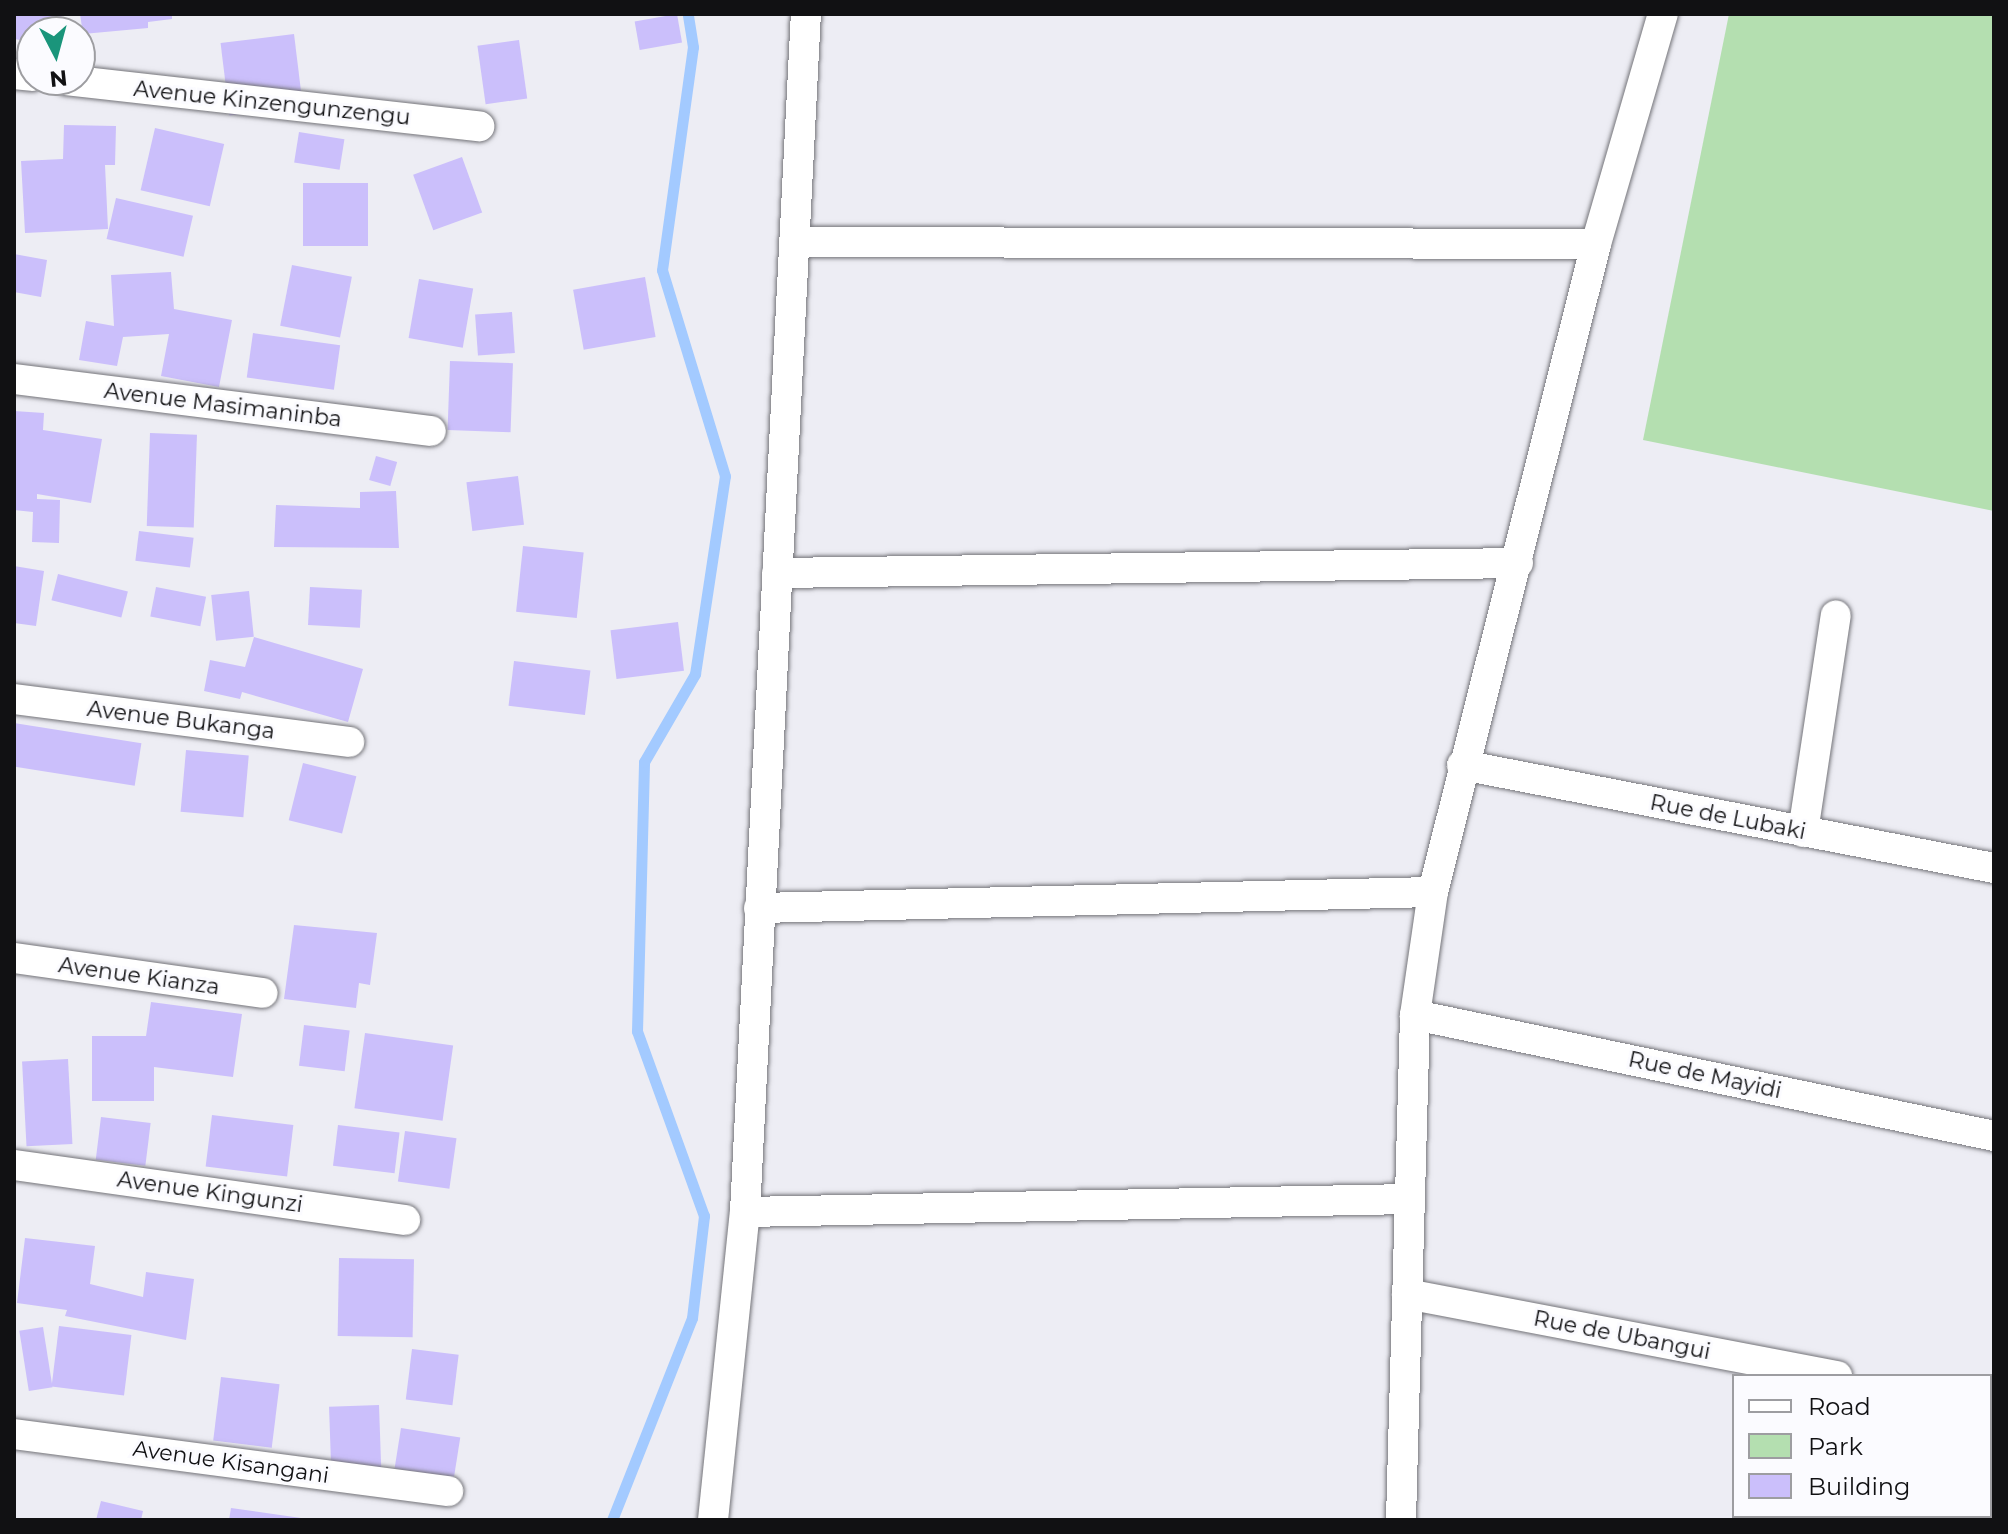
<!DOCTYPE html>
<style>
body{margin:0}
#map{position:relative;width:2008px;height:1534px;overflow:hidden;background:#ededf4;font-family:Montserrat,sans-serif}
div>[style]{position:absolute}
.green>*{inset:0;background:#b4dfb0}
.stream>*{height:11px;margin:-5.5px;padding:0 5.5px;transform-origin:5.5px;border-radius:5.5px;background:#a3caff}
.building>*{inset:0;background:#cbbffb;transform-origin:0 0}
.roads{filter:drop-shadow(0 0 2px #747479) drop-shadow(0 0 2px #747479)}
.minor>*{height:30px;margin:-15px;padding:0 15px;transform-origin:15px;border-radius:15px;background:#fff}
span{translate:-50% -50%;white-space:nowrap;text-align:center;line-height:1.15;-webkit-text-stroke:6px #fbfbff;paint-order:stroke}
.street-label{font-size:22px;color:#111113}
.frame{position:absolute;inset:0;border:16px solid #111113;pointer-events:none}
.legend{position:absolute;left:1732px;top:1374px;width:260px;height:144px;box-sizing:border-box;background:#fbfbff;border:2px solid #9d9da1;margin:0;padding:10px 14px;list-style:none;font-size:24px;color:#111113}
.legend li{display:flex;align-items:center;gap:16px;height:40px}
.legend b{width:40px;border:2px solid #9d9da1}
.north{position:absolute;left:16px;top:16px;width:80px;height:80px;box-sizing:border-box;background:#fbfbff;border:2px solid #9d9da1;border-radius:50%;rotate:174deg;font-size:22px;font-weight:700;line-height:32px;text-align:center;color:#111113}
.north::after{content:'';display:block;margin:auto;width:28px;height:36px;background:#1a957b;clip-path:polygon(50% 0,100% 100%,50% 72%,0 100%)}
</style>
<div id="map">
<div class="green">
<div style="clip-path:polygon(1729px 14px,1994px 14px,1994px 511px,1643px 440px)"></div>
</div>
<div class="stream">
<div style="left:612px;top:1520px;width:217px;rotate:-68.4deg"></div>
<div style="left:692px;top:1318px;width:103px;rotate:-83.3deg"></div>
<div style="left:704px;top:1216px;width:197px;rotate:-109.9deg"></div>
<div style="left:637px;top:1031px;width:269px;rotate:-88.5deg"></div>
<div style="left:644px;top:762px;width:102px;rotate:-59.9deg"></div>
<div style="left:695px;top:674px;width:200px;rotate:-81.4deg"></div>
<div style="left:725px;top:476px;width:215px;rotate:-107deg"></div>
<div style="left:662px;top:270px;width:225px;rotate:-82.1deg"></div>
<div style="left:693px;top:47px;width:33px;rotate:-99deg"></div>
</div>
<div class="building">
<div style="clip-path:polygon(14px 14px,62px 14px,59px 32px,32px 32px,32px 42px,14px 39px)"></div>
<div style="clip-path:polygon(80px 14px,172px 14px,172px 19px,148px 22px,148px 28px,83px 34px)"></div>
<div style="left:677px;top:14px;width:29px;height:43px;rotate:80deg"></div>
<div style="left:294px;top:34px;width:73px;height:74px;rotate:83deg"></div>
<div style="left:519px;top:40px;width:59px;height:42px;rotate:82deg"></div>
<div style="clip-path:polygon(64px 125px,116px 126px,115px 165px,105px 165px,108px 229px,25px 233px,21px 161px,63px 159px)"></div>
<div style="left:155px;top:128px;width:71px;height:64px;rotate:13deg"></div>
<div style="left:299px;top:132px;width:46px;height:31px;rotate:9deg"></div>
<div style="left:462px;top:157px;width:59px;height:52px;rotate:70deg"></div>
<div style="left:303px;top:183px;width:65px;height:63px"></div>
<div style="left:116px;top:198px;width:79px;height:42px;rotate:13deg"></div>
<div style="clip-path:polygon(14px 254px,47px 260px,41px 297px,14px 292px)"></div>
<div style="left:292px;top:265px;width:61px;height:62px;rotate:11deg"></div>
<div style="clip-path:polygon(171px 272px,174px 309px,232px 320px,219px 387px,161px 376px,169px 334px,123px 337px,117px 366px,79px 360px,86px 321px,114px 326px,111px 275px)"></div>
<div style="left:645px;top:277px;width:61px;height:73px;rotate:80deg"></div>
<div style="left:419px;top:279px;width:55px;height:60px;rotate:10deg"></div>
<div style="left:512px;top:312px;width:41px;height:37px;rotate:86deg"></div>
<div style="left:253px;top:333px;width:88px;height:45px;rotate:8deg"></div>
<div style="left:450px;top:361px;width:63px;height:69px;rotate:2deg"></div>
<div style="clip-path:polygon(14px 411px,44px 413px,43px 430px,102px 439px,91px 503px,37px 494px,37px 499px,60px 500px,59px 543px,32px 542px,33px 512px,14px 510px)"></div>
<div style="left:150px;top:433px;width:47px;height:93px;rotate:2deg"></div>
<div style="left:376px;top:456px;width:22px;height:25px;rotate:16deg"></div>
<div style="left:518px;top:476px;width:49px;height:52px;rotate:83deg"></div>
<div style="clip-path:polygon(396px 491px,399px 548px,274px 547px,276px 505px,360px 508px,360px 492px)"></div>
<div style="left:139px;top:531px;width:55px;height:30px;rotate:7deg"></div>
<div style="left:523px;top:546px;width:61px;height:66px;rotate:6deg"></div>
<div style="clip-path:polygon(14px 566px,44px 571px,36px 626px,14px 623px)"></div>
<div style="left:58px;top:574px;width:72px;height:27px;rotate:14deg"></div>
<div style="left:156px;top:587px;width:51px;height:30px;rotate:11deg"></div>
<div style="left:310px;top:587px;width:52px;height:38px;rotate:3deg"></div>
<div style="left:249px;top:591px;width:46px;height:38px;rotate:84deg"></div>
<div style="left:678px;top:622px;width:49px;height:68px;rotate:83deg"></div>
<div style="clip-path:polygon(254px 637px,363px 669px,348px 722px,242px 692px,240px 699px,204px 691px,210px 660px,245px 667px)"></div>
<div style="left:514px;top:661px;width:77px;height:45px;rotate:7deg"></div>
<div style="left:14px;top:723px;width:129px;height:43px;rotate:9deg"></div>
<div style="left:186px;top:750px;width:63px;height:62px;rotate:5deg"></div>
<div style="left:303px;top:763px;width:55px;height:59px;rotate:14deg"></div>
<div style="clip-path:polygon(294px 925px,377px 933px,370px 985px,359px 983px,356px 1008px,284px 999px)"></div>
<div style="clip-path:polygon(151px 1002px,242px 1014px,233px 1077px,154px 1067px,154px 1101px,92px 1101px,92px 1036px,146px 1036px)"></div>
<div style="left:304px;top:1025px;width:46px;height:41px;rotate:7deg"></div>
<div style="left:365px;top:1033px;width:89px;height:76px;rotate:8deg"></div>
<div style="left:68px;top:1059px;width:85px;height:46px;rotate:87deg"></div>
<div style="left:212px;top:1115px;width:82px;height:52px;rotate:7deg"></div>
<div style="left:101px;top:1117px;width:50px;height:43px;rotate:7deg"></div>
<div style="left:338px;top:1125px;width:62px;height:41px;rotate:7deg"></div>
<div style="left:405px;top:1131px;width:52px;height:51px;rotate:8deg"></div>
<div style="clip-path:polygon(25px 1238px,95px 1246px,90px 1284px,143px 1297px,146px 1272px,194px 1279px,186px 1340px,65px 1316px,67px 1310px,17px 1303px)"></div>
<div style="left:339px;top:1258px;width:75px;height:78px;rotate:1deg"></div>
<div style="left:59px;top:1326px;width:73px;height:61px;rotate:7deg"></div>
<div style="left:43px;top:1327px;width:61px;height:24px;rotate:81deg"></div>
<div style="left:412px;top:1349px;width:47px;height:51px;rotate:7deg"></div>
<div style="left:221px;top:1377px;width:59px;height:64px;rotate:7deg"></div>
<div style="left:379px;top:1405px;width:68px;height:50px;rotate:88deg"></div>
<div style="left:401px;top:1428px;width:60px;height:41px;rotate:9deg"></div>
<div style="clip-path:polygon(101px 1501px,143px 1511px,141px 1520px,96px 1520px)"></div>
<div style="clip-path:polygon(231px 1508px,301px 1518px,301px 1520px,229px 1520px)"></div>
</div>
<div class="roads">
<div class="minor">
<div style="left:14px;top:74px;width:18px;rotate:6deg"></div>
<div style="left:66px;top:80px;width:416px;rotate:6.4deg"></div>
<div style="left:795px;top:242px;width:801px;rotate:0.14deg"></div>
<div style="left:14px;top:379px;width:420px;rotate:7.1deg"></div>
<div style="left:777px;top:573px;width:741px;rotate:-0.77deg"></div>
<div style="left:14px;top:699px;width:338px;rotate:7.3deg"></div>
<div style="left:1462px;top:765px;width:542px;rotate:10.96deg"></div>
<div style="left:1803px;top:832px;width:219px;rotate:-81.4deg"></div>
<div style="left:759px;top:908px;width:674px;rotate:-1.36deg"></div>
<div style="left:14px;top:958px;width:251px;rotate:8deg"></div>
<div style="left:1415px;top:1015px;width:592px;rotate:11.8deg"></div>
<div style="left:14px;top:1165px;width:395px;rotate:8deg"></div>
<div style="left:745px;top:1212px;width:663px;rotate:-1.12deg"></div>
<div style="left:1407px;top:1294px;width:438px;rotate:10.8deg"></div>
<div style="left:1990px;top:1405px;width:4px;rotate:14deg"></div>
<div style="left:14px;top:1434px;width:438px;rotate:7.5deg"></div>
<div style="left:713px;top:1520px;width:310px;rotate:-84.1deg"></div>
<div style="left:745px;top:1212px;width:1200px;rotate:-87.09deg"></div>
<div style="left:1401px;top:1520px;width:505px;rotate:-88.41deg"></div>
<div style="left:1415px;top:1015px;width:124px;rotate:-81.7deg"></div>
<div style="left:1433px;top:892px;width:668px;rotate:-75.88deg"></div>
<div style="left:1596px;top:244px;width:240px;rotate:-73.8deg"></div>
</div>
</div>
<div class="street-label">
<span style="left:272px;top:103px;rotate:6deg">Avenue Kinzengunzengu</span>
<span style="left:223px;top:405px;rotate:7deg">Avenue Masimaninba</span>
<span style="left:181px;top:720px;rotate:7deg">Avenue Bukanga</span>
<span style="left:1728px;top:817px;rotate:11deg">Rue de Lubaki</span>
<span style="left:139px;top:976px;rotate:8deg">Avenue Kianza</span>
<span style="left:1705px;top:1075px;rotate:12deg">Rue de Mayidi</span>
<span style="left:210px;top:1192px;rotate:8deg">Avenue Kingunzi</span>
<span style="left:1622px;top:1335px;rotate:11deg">Rue de Ubangui</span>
<span style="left:231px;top:1462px;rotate:8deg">Avenue Kisangani</span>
</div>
<div class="frame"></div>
<ul class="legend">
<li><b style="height:10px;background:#fff"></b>Road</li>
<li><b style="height:22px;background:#b4dfb0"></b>Park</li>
<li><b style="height:22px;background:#cbbffb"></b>Building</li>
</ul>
<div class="north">N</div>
</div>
